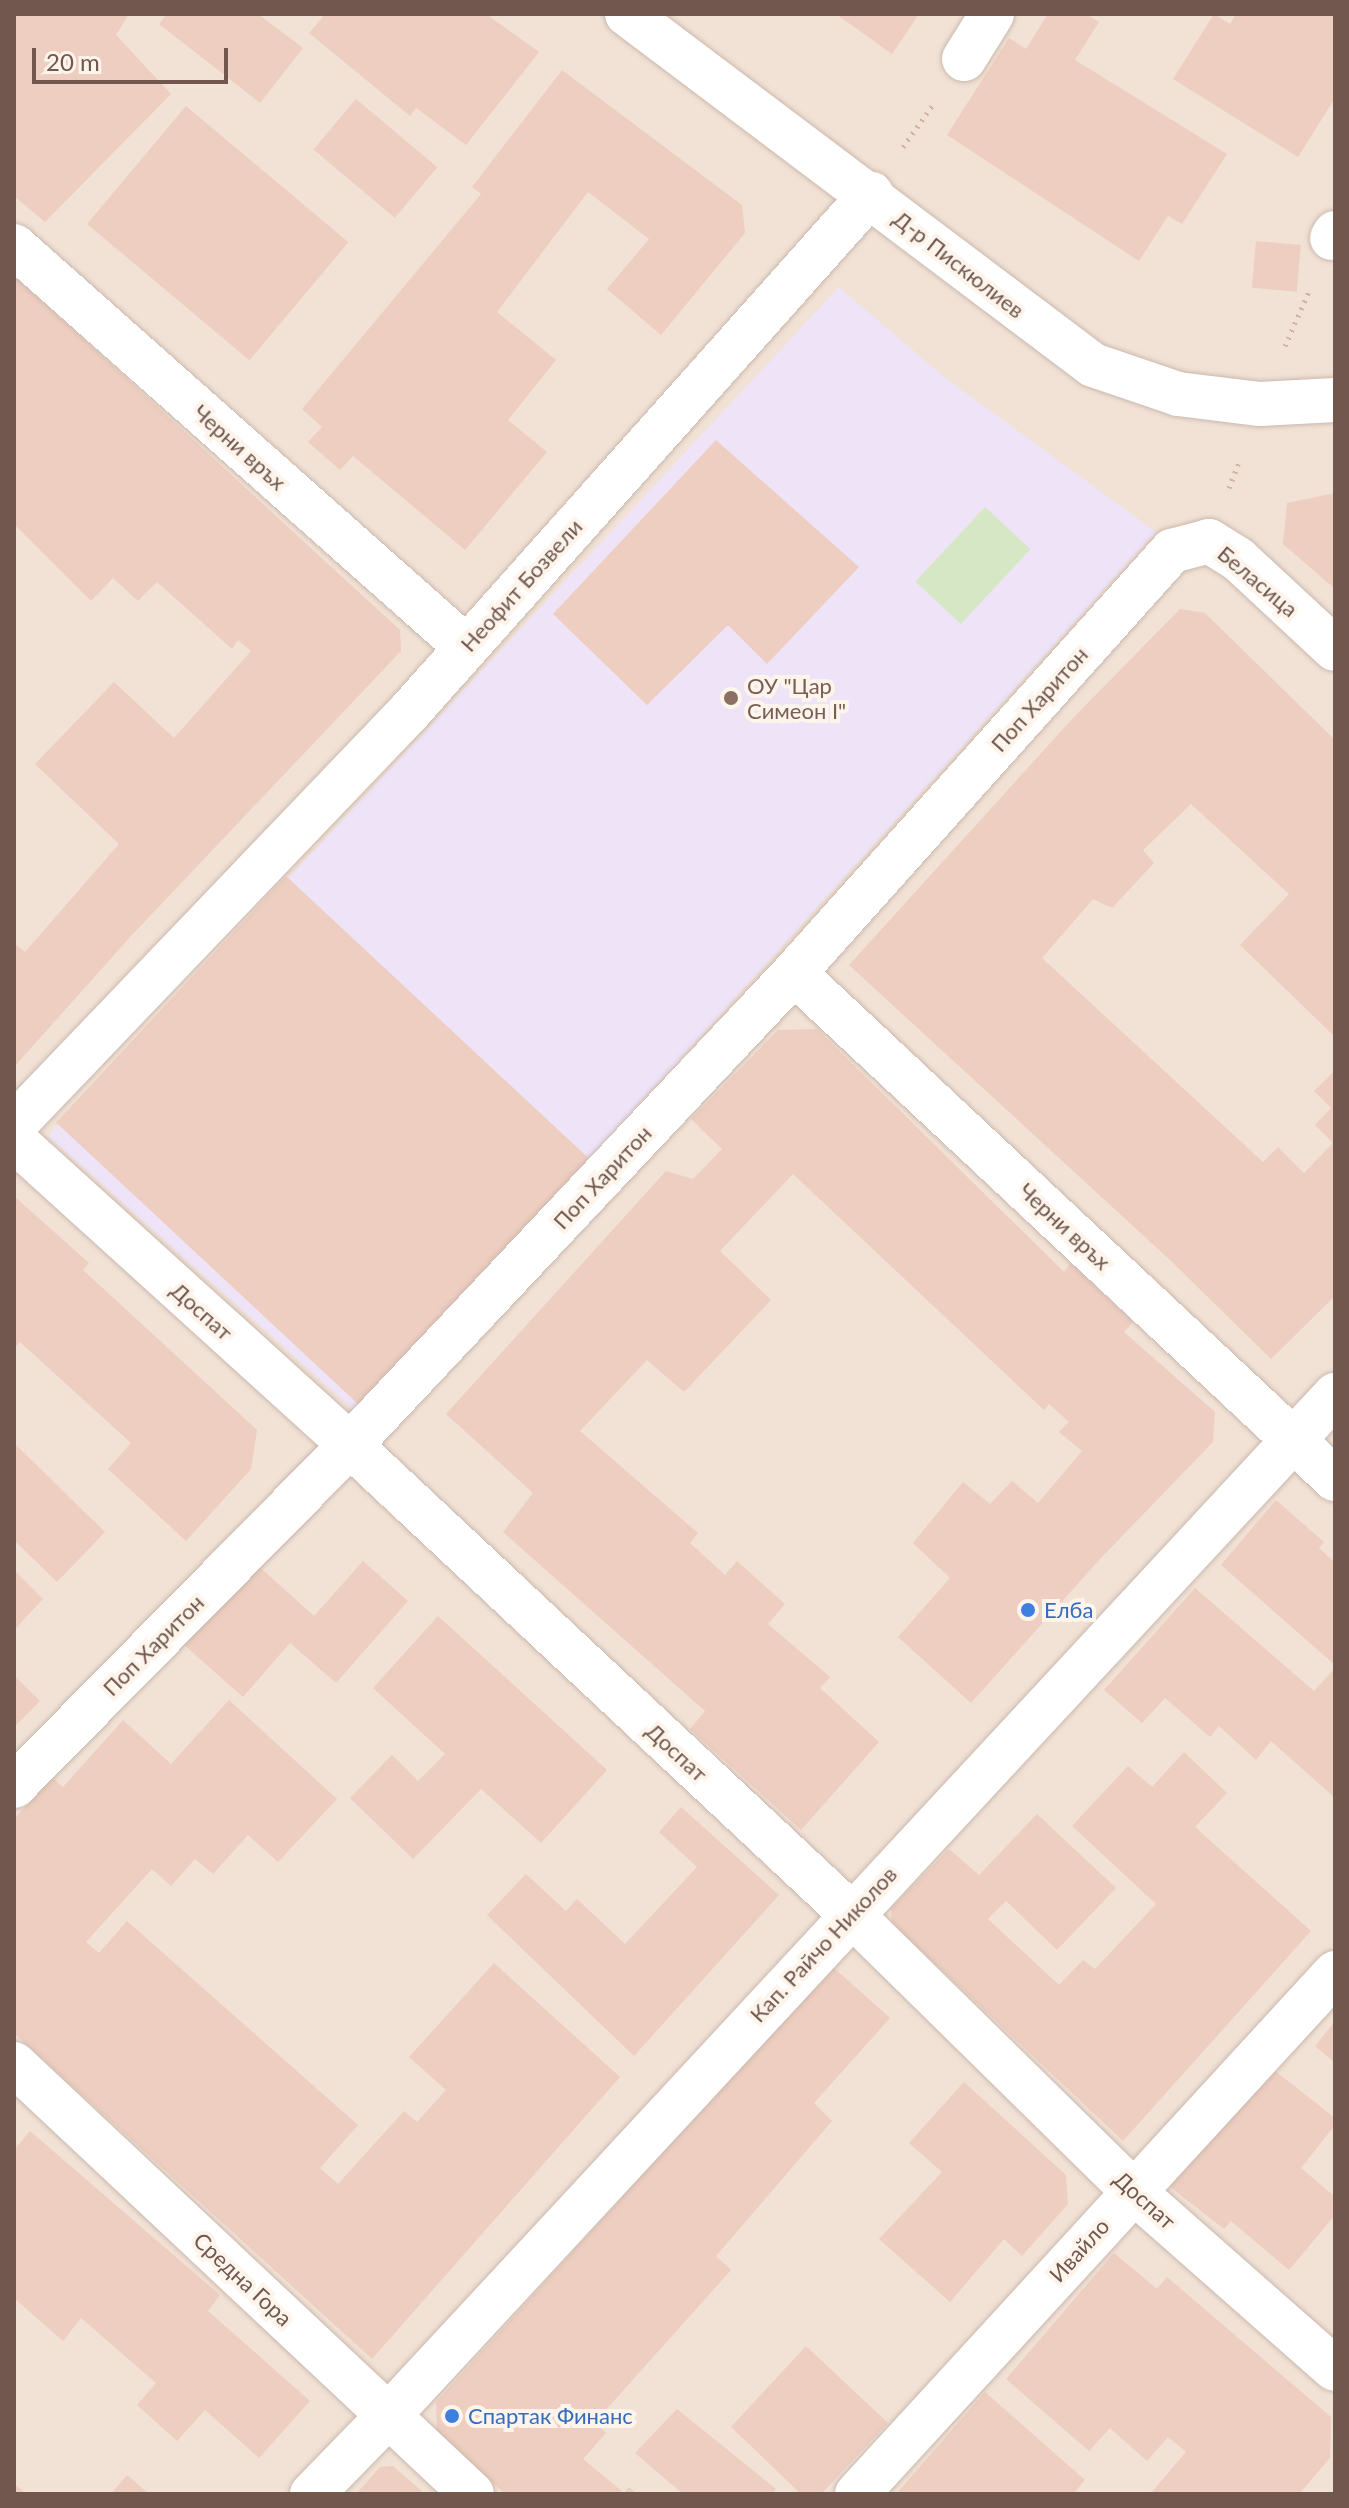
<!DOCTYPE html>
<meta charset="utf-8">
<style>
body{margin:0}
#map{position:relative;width:1349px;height:2508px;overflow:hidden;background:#faf1e6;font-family:Lato,sans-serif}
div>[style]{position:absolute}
.residential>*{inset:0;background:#f1e2d5;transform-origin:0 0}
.education>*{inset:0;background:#eee3f7}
.green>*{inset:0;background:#d6e7c6;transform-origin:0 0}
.building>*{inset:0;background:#edcec0;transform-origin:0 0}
.path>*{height:5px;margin-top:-2.5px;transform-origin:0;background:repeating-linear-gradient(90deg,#d2b2a4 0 2px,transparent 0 8px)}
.roads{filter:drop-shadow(0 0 2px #cbb8ae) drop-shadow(0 0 2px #cbb8ae)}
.minor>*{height:44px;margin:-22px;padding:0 22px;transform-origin:22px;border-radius:22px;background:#fff}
.dots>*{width:22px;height:22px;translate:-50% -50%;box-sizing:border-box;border:4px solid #fdf5ec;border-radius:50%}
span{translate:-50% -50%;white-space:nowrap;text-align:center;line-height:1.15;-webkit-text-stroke:8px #fdf5ec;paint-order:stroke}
.street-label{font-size:22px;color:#71574d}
.education-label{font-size:22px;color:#785e54}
.left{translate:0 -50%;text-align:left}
.shop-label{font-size:22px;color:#366cbe}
.frame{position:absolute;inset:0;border:16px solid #71574d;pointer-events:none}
.scale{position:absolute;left:32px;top:48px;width:196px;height:36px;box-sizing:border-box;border:4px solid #71574d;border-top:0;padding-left:10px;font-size:24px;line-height:28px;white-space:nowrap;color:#71574d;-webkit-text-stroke:6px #fdf5ec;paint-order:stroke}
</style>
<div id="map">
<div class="residential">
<div style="left:14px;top:14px;width:1321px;height:2480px"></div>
</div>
<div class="education">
<div style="clip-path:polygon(839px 287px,943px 376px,1156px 532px,591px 1158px,355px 1411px,48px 1136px)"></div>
</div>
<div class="green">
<div style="left:985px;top:507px;width:62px;height:102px;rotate:43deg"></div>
</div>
<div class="building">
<div style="clip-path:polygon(14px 14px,129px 14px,116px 35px,171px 94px,45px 222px,14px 196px)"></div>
<div style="clip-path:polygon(167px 14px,258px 14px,303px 48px,260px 103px,159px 24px)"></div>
<div style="clip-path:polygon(319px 14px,486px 14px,539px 52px,466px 145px,416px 108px,410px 116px,309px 33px,323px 17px)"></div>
<div style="clip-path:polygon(836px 14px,919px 14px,892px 54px)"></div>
<div style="clip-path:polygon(1048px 14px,1086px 14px,1099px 22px,1075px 60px,1227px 154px,1182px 224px,1168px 216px,1139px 261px,947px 135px,1009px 38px,1026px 49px)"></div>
<div style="clip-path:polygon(1214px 14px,1230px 24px,1236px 14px,1335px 14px,1335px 98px,1298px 157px,1173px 79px)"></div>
<div style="clip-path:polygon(562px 70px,742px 205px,745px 233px,661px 335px,607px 289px,649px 239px,588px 192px,497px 312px,556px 360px,508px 420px,547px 452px,465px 550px,353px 456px,340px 470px,308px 442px,322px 427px,302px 409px,481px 194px,472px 187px)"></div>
<div style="left:356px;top:99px;width:106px;height:66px;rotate:40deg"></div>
<div style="left:186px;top:106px;width:212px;height:154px;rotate:40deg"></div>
<div style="left:1256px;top:241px;width:45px;height:47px;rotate:5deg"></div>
<div style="clip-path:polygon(14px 275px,400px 630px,401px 651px,131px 936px,14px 1067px,14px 943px,25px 952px,119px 844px,35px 764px,114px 682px,174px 738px,251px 651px,238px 640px,232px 649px,157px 582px,138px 601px,113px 578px,91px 601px,14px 524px)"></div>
<div style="clip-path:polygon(716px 440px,859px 567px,767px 664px,728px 625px,647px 705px,553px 614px)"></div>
<div style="clip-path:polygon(1335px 493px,1335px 589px,1283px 544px,1287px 503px)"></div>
<div style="clip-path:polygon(1180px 609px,1205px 613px,1335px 740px,1335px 1037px,1240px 945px,1289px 894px,1191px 804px,1143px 850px,1154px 863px,1112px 908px,1093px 899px,1042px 958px,1263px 1162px,1278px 1147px,1304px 1173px,1333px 1143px,1315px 1125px,1331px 1108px,1314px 1091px,1335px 1070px,1335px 1296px,1271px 1359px,1170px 1260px,849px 965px,1073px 718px)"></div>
<div style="left:286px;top:876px;width:415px;height:337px;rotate:43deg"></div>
<div style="clip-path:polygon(817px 1029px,1064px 1272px,1071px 1263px,1133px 1322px,1124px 1332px,1215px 1412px,1213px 1442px,1100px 1559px,971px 1703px,898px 1637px,950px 1578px,913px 1543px,963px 1482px,990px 1504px,1012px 1481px,1038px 1503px,1082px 1451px,1059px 1432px,1069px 1422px,1049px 1404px,1044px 1410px,793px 1174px,720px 1251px,771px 1300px,684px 1392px,647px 1360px,580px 1431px,698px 1533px,690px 1543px,725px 1575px,737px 1561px,785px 1604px,768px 1624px,830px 1677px,820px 1688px,879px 1742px,801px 1830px,690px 1729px,705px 1711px,503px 1532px,533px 1493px,446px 1414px,666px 1171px,693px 1179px,722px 1149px,691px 1119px,778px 1030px)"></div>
<div style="clip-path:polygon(14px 1196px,89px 1263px,83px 1270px,257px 1430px,251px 1469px,186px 1541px,108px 1469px,131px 1443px,20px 1342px,14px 1349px)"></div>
<div style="clip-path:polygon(14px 1443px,105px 1532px,57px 1582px,14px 1540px)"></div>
<div style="clip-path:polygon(1276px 1500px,1324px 1542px,1319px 1548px,1335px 1563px,1335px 1665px,1221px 1565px)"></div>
<div style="clip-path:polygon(363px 1561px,408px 1601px,336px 1683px,290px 1643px,243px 1697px,184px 1645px,255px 1563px,314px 1616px)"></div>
<div style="clip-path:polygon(14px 1570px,43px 1599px,14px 1630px)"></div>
<div style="clip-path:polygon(1195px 1588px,1314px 1691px,1335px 1668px,1335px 1798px,1271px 1741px,1256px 1760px,1219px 1726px,1210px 1737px,1165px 1698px,1142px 1723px,1104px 1690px)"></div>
<div style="clip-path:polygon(438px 1616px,607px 1770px,541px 1843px,481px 1789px,413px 1859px,350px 1798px,392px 1755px,418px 1781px,445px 1754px,373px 1688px)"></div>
<div style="clip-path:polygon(14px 1675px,40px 1701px,14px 1727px)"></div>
<div style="clip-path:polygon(229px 1700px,337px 1799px,278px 1862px,248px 1835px,213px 1874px,195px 1859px,171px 1886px,152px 1869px,86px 1942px,99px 1953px,127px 1921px,358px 2125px,320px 2168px,338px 2184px,404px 2111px,417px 2122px,446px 2090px,409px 2057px,494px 1963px,620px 2077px,372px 2359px,14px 2033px,14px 1819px,52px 1777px,63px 1787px,123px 1720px,171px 1764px)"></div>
<div style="clip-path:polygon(1184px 1752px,1227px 1793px,1195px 1827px,1311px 1931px,1123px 2141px,892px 1923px,891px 1908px,949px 1849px,979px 1875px,1037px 1814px,1116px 1888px,1057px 1950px,1006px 1901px,988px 1919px,1059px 1985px,1083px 1960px,1095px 1969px,1156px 1904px,1072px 1826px,1128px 1766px,1152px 1787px)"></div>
<div style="clip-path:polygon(681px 1807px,779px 1895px,634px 2056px,487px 1915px,526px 1874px,566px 1911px,577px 1899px,625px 1944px,697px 1867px,659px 1832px)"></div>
<div style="clip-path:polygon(832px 1966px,890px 2018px,814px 2103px,832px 2121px,716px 2256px,731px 2270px,595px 2422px,606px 2433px,583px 2459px,624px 2493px,629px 2487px,637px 2494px,505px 2494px,437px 2433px,436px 2402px)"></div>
<div style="clip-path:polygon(1335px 2021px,1335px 2063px,1315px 2046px)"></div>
<div style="clip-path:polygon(1261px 2060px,1335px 2118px,1335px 2125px,1301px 2168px,1335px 2197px,1335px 2215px,1289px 2270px,1231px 2221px,1224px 2229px,1165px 2183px)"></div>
<div style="clip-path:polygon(964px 2082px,1066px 2175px,1068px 2204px,1022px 2256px,1004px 2239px,950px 2302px,879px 2239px,942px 2172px,909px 2143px)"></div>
<div style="clip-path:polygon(30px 2131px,220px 2295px,208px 2311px,310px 2401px,259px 2458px,205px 2410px,177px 2441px,137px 2405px,156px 2383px,81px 2318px,63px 2341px,14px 2298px,14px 2150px)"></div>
<div style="clip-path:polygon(1114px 2253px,1157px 2289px,1167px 2277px,1331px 2417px,1330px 2458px,1299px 2494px,1150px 2494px,1186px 2452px,1168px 2437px,1147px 2461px,1110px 2428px,1089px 2451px,1006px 2379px)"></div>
<div style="clip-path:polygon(806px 2346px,888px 2423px,821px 2494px,801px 2494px,731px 2427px)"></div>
<div style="clip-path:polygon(985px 2392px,1085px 2480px,1073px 2494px,896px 2494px)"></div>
<div style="clip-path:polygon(677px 2409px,776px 2489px,772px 2494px,683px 2494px,635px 2453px)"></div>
<div style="clip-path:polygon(393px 2466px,425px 2494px,356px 2494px,380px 2467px)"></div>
<div style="clip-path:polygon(127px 2475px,149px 2494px,111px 2494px)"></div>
<div style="clip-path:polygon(16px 2485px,26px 2494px,14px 2494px)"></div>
</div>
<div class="path">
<div style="left:903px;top:147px;width:54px;rotate:-54.8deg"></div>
<div style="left:1285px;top:346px;width:62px;rotate:-66.3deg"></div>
<div style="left:1229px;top:488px;width:31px;rotate:-69deg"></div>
</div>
<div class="roads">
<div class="minor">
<div style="left:627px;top:14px;width:583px;rotate:36.99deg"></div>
<div style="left:1093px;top:365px;width:90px;rotate:18.8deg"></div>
<div style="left:1178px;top:394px;width:83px;rotate:7deg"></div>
<div style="left:1260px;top:404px;width:75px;rotate:-3.1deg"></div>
<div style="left:964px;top:59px;width:53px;rotate:-58.1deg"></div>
<div style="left:1332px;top:238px;width:6px;rotate:-59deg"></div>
<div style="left:14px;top:246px;width:604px;rotate:41.58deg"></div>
<div style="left:794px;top:973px;width:741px;rotate:43.09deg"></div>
<div style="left:14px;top:1125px;width:573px;rotate:-46.27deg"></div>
<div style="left:410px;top:711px;width:693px;rotate:-48.28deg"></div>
<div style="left:14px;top:1140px;width:454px;rotate:42.2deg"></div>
<div style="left:350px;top:1445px;width:686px;rotate:43.11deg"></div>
<div style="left:851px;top:1914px;width:395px;rotate:44.5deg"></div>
<div style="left:1133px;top:2191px;width:269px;rotate:41.4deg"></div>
<div style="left:14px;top:1786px;width:479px;rotate:-45.4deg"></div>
<div style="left:350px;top:1445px;width:648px;rotate:-46.75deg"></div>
<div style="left:794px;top:973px;width:567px;rotate:-48.15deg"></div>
<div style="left:1172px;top:551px;width:38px;rotate:-15deg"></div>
<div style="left:1209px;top:541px;width:34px;rotate:32deg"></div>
<div style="left:1238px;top:559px;width:132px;rotate:42.9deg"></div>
<div style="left:14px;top:2064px;width:628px;rotate:43.19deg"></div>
<div style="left:312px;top:2494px;width:109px;rotate:-45.7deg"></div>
<div style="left:388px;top:2416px;width:1393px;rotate:-47.15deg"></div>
<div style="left:857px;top:2494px;width:707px;rotate:-47.46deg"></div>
</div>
</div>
<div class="dots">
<div style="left:731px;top:698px;background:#8d6e63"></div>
<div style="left:1028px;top:1610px;background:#3f7fe0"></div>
<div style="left:452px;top:2416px;background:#3f7fe0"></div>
</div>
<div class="street-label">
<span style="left:959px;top:264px;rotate:38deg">Д-р Пискюлиев</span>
<span style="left:240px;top:447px;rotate:42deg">Черни връх</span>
<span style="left:1258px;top:581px;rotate:40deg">Беласица</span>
<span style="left:521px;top:585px;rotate:-48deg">Неофит Бозвели</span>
<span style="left:1039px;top:699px;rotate:-48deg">Поп Харитон</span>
<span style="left:602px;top:1177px;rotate:-47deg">Поп Харитон</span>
<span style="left:1065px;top:1226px;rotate:43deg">Черни връх</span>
<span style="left:202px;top:1311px;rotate:42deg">Доспат</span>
<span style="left:153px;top:1645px;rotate:-45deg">Поп Харитон</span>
<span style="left:677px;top:1752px;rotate:43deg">Доспат</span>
<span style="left:823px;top:1944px;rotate:-47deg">Кап. Райчо Николов</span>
<span style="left:1145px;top:2200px;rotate:42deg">Доспат</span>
<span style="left:1079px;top:2250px;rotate:-48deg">Ивайло</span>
<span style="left:243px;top:2279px;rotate:43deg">Средна Гора</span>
</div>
<div class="education-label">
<span class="left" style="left:747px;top:698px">ОУ "Цар<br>Симеон I"</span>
</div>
<div class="shop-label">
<span class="left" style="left:1044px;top:1610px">Елба</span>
<span class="left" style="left:468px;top:2416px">Спартак Финанс</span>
</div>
<div class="frame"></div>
<div class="scale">20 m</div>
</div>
